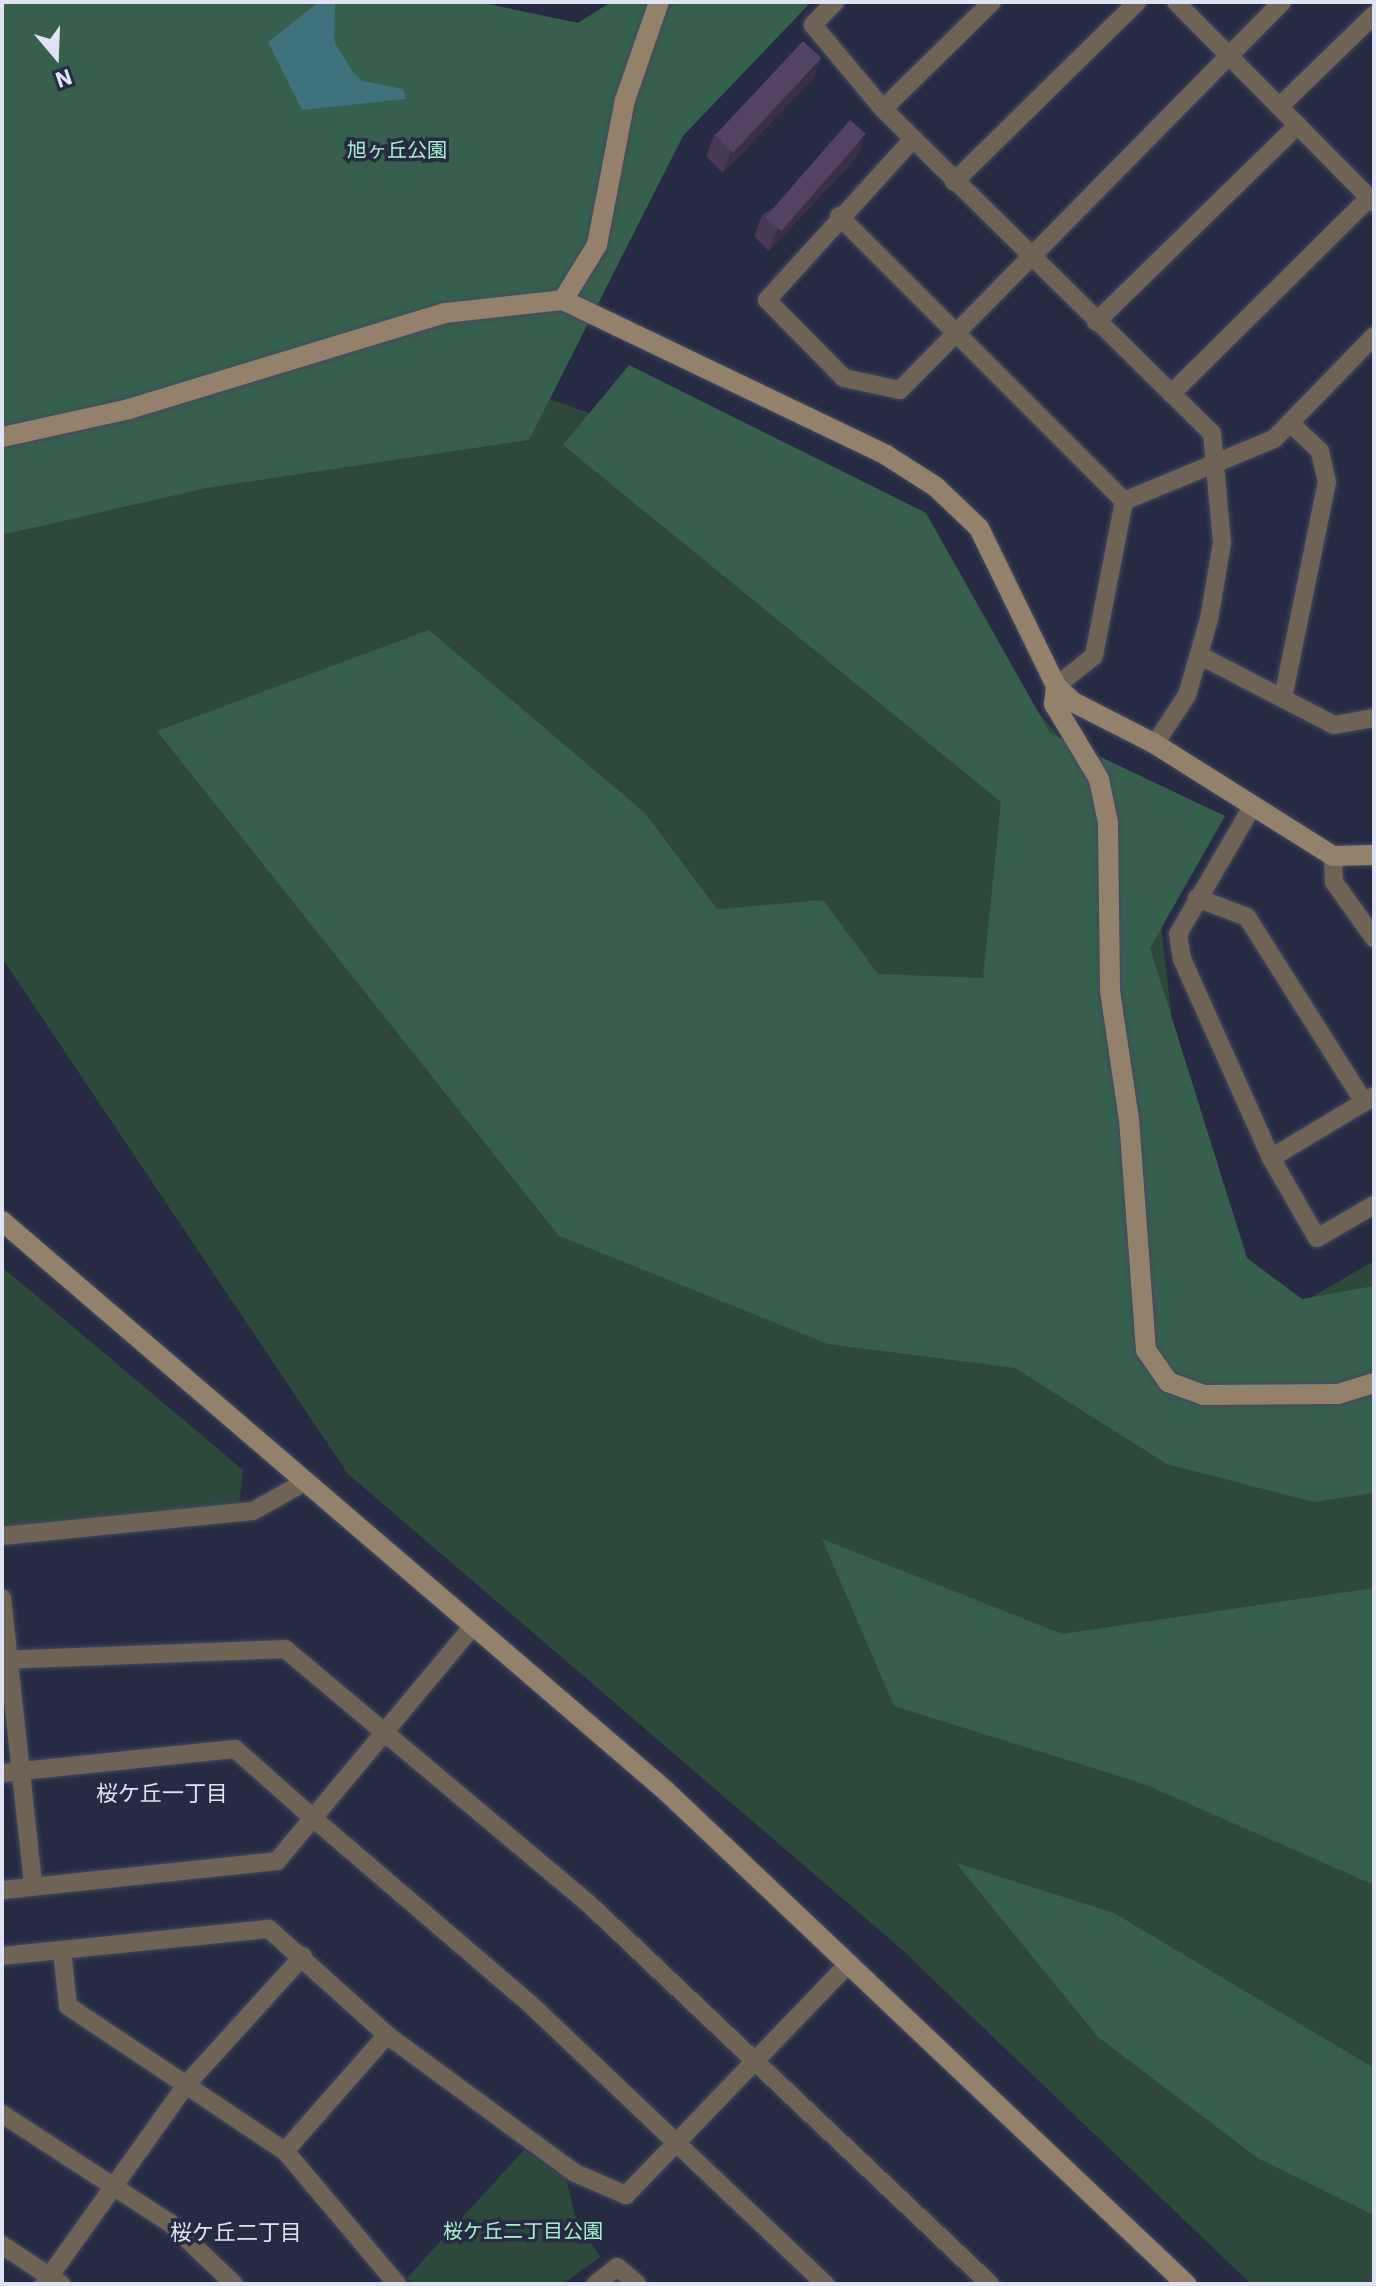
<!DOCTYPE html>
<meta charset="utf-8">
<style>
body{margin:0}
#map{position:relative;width:1376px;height:2286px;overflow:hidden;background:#262b43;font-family:"IBM Plex Sans","Noto Sans JP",sans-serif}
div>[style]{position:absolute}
.green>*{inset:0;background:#2d493c}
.forest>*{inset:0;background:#36604d}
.water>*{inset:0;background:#40727e}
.roads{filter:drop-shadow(0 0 2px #44485f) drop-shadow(0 0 2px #44485f)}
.street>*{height:18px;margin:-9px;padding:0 9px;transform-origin:9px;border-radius:9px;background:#6e6355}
.secondary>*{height:20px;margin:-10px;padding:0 10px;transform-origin:10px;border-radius:10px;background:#93816b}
.wall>*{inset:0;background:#483a55}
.shaded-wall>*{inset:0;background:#3b2f45}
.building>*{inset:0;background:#544363;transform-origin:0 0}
span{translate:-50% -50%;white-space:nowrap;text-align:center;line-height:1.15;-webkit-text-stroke:7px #262b43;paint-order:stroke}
.park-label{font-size:20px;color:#a7f0ce}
.neighbourhood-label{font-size:22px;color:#dfe3f3}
.frame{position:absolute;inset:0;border:4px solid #dfe3f3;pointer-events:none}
.north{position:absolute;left:16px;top:16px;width:80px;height:80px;-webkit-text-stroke:6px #262b43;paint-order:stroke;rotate:161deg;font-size:22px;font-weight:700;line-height:32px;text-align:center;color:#dfe3f3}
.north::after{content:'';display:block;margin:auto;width:28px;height:36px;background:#dfe3f3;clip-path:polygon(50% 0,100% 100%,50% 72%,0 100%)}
</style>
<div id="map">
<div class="green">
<div style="clip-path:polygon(493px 379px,869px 513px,1152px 846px,1198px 1248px,1272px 1320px,1374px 1261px,1374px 2284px,1251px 2284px,898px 1946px,348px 1474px,2px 958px,2px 482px)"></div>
<div style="clip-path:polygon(2px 1267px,243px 1470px,239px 1505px,2px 1529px)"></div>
<div style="clip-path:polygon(524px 2150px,566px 2179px,575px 2215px,600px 2257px,563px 2284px,412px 2284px,407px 2278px)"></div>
</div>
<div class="forest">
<div style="clip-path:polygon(2px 2px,479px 2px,578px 23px,611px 2px,811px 2px,683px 136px,529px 440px,206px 488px,2px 535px)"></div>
<div style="clip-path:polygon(629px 365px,926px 513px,1050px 733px,1225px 816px,1150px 948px,1247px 1258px,1302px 1299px,1374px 1286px,1374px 1493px,1313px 1502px,1167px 1464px,1015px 1368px,828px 1344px,559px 1236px,157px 731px,429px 630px,645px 813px,717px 909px,823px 900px,878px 974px,983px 978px,1001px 802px,563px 445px)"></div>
<div style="clip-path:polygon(822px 1539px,1062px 1634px,1374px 1588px,1374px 1885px,1144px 1784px,894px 1706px)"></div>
<div style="clip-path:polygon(956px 1863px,1114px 1913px,1374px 2068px,1374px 2215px,1259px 2159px,1098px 2037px)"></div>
</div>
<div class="water">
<div style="clip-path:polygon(319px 2px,335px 2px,334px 41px,352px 71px,362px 81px,403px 89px,406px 99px,302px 110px,268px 42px)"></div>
</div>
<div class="roads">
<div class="street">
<div style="left:835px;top:2px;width:32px;rotate:134deg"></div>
<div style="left:813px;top:25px;width:109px;rotate:50.2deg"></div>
<div style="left:883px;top:109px;width:462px;rotate:44.6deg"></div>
<div style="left:1212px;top:433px;width:110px;rotate:84.8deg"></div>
<div style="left:1222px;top:543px;width:77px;rotate:99.7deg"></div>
<div style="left:1209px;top:619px;width:79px;rotate:106.1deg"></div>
<div style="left:1187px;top:695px;width:59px;rotate:123.1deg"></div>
<div style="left:1176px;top:2px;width:282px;rotate:45.4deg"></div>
<div style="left:1280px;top:106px;width:131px;rotate:-44.1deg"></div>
<div style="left:883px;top:109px;width:153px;rotate:-44.5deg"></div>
<div style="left:913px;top:139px;width:217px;rotate:132.2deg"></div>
<div style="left:767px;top:300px;width:110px;rotate:45.4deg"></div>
<div style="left:844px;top:378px;width:57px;rotate:12.1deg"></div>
<div style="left:900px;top:390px;width:544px;rotate:-45.45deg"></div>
<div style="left:954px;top:182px;width:257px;rotate:-44.5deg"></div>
<div style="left:839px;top:216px;width:403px;rotate:45deg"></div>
<div style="left:1124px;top:501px;width:158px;rotate:101deg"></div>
<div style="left:1094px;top:656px;width:48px;rotate:141.7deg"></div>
<div style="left:1096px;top:322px;width:282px;rotate:-44.3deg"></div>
<div style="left:1171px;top:394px;width:279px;rotate:-44.7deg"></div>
<div style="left:1124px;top:501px;width:162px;rotate:-22.5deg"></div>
<div style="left:1274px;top:439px;width:144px;rotate:-45.8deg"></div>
<div style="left:1199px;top:655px;width:152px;rotate:27.4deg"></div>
<div style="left:1334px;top:725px;width:41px;rotate:-9.9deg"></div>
<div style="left:1283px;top:698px;width:220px;rotate:-78.5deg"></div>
<div style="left:1327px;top:482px;width:32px;rotate:-103deg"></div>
<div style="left:1320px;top:451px;width:41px;rotate:-137deg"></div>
<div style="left:1252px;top:807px;width:147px;rotate:120.2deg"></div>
<div style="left:1178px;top:934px;width:25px;rotate:81deg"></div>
<div style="left:1182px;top:959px;width:218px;rotate:65.9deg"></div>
<div style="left:1271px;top:1158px;width:92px;rotate:60.1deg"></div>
<div style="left:1317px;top:1238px;width:66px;rotate:-30.1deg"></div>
<div style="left:1333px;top:856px;width:26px;rotate:88deg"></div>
<div style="left:1334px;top:882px;width:69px;rotate:54.5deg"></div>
<div style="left:1197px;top:898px;width:53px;rotate:20.8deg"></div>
<div style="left:1247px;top:917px;width:219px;rotate:57.7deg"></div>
<div style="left:1271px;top:1158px;width:120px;rotate:-31deg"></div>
<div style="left:2px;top:1536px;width:252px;rotate:-5.7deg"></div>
<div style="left:253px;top:1511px;width:57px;rotate:-29.2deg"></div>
<div style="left:2px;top:1598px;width:289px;rotate:83.8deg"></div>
<div style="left:2px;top:1660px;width:283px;rotate:-2.2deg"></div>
<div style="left:285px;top:1649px;width:395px;rotate:40deg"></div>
<div style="left:588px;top:1903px;width:554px;rotate:43.46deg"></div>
<div style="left:2px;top:1773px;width:234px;rotate:-5.9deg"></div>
<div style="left:235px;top:1749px;width:104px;rotate:41.5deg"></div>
<div style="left:313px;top:1818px;width:249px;rotate:-50.2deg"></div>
<div style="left:2px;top:1890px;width:277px;rotate:-6deg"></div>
<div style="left:277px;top:1861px;width:56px;rotate:-50.1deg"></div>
<div style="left:313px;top:1818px;width:283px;rotate:40.6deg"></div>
<div style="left:528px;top:2002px;width:410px;rotate:43.5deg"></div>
<div style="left:62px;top:1950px;width:56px;rotate:83.9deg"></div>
<div style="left:68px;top:2006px;width:261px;rotate:33.8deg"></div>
<div style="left:285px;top:2151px;width:174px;rotate:49.9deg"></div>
<div style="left:2px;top:1956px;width:268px;rotate:-5.8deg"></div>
<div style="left:269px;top:1929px;width:159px;rotate:41.9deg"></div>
<div style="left:387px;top:2035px;width:233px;rotate:36.3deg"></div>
<div style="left:575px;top:2173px;width:56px;rotate:23.3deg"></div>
<div style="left:626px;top:2195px;width:322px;rotate:-46.1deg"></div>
<div style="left:2px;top:2114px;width:200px;rotate:33deg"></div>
<div style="left:170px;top:2223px;width:88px;rotate:43.6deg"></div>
<div style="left:285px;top:2151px;width:154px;rotate:-48.7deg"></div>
<div style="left:2px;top:2245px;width:71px;rotate:33.5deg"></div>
<div style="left:44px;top:2284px;width:244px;rotate:-54.5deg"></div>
<div style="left:186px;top:2085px;width:174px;rotate:-47.8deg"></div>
<div style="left:596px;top:2284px;width:27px;rotate:-39deg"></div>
<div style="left:617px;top:2267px;width:26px;rotate:40deg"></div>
</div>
<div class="secondary">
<div style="left:563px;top:300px;width:65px;rotate:-58.3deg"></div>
<div style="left:597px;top:245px;width:148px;rotate:-79.1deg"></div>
<div style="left:625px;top:100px;width:104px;rotate:-70.9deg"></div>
<div style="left:2px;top:437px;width:130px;rotate:-12.4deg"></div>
<div style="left:129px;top:409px;width:330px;rotate:-16.9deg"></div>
<div style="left:445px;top:313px;width:119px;rotate:-6.3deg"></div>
<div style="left:563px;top:300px;width:358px;rotate:25.6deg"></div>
<div style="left:886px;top:455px;width:59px;rotate:32.6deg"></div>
<div style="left:936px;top:487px;width:59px;rotate:43.6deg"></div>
<div style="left:979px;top:528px;width:176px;rotate:64deg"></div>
<div style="left:1056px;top:686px;width:23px;rotate:43deg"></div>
<div style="left:1073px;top:702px;width:92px;rotate:27.1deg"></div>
<div style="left:1155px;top:744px;width:210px;rotate:32.2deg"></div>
<div style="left:1333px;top:856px;width:41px;rotate:-1.4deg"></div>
<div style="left:1056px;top:686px;width:18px;rotate:96deg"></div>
<div style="left:1054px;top:704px;width:87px;rotate:59deg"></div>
<div style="left:1099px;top:779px;width:45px;rotate:78.4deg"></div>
<div style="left:1108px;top:823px;width:168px;rotate:89.3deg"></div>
<div style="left:1110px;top:991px;width:129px;rotate:81.6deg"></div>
<div style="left:1129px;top:1119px;width:232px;rotate:85.8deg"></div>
<div style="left:1146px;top:1350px;width:39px;rotate:55deg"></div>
<div style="left:1168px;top:1382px;width:37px;rotate:20deg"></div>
<div style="left:1203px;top:1395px;width:135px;rotate:-0.4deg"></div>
<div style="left:1338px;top:1394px;width:38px;rotate:-17deg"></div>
<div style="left:2px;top:1221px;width:875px;rotate:40.64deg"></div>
<div style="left:666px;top:1791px;width:717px;rotate:43.47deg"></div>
</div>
</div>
<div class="wall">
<div style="clip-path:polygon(821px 58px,813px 79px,723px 173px,706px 156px,714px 135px)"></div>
<div style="clip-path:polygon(858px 156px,769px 251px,754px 236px,762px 215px)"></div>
</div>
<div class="shaded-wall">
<div style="clip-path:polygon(821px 58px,813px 79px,723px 173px,731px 151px)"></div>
<div style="clip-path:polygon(866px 134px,858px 156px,769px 251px,777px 230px)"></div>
</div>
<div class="building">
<div style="left:803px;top:41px;width:25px;height:129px;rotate:43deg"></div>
<div style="left:850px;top:120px;width:21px;height:129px;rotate:41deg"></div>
</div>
<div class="park-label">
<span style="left:397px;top:149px">旭ヶ丘公園</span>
<span style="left:523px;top:2230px">桜ケ丘二丁目公園</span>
</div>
<div class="neighbourhood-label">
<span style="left:162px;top:1793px">桜ケ丘一丁目</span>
<span style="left:236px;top:2232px">桜ケ丘二丁目</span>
</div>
<div class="frame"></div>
<div class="north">N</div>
</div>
